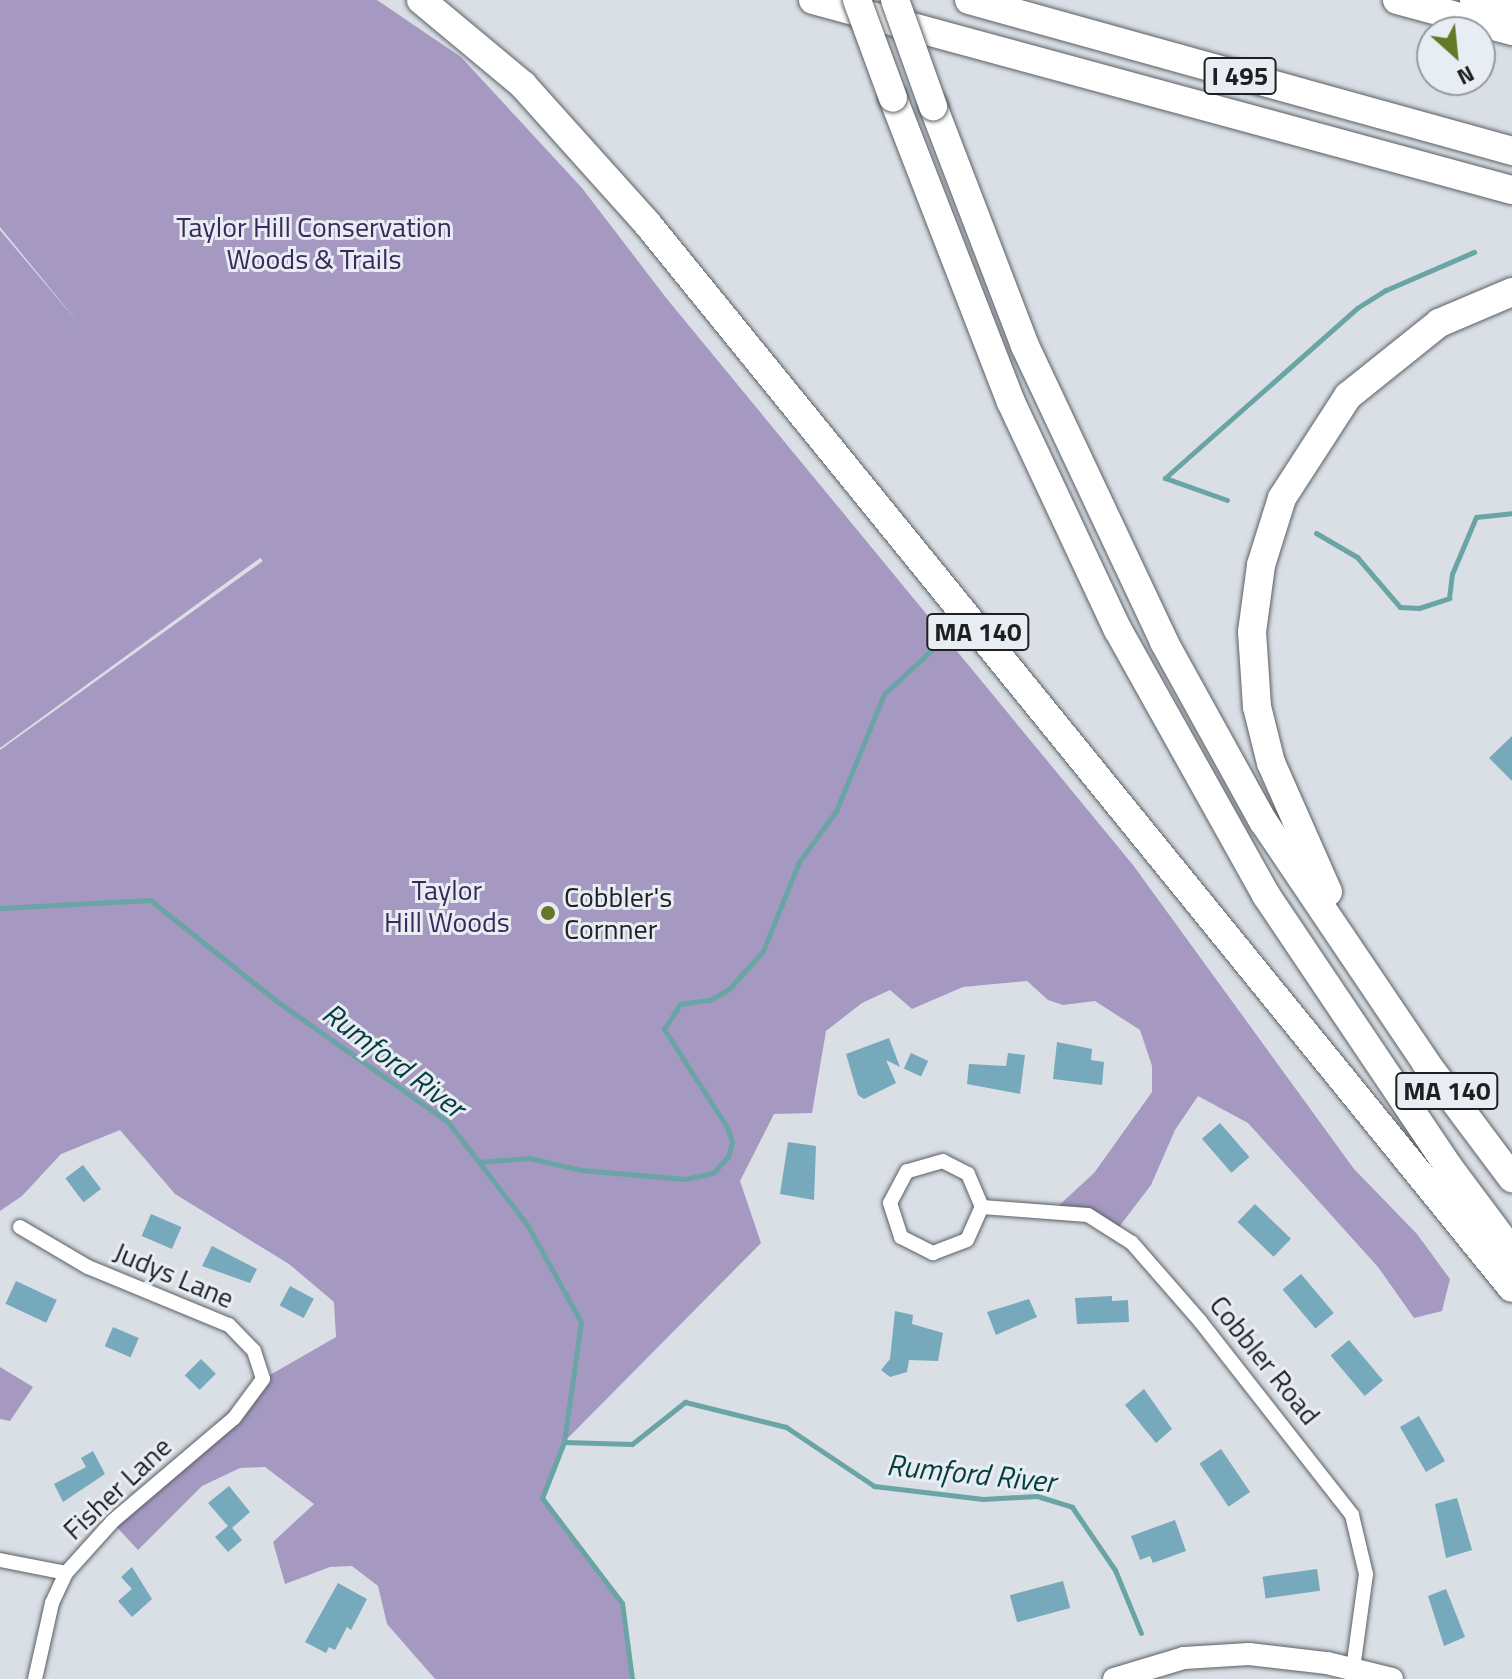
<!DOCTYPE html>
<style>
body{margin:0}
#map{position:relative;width:1512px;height:1679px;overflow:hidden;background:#d9dfe5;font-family:"Titillium Web",sans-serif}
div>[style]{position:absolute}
.forest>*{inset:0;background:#a599c2}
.stream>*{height:5px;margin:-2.5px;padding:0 2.5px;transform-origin:2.5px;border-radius:2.5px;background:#6ba4a5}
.building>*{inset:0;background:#76a9bb;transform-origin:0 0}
.roads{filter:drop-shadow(0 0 2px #5b6065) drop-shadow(0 0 2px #5b6065)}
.street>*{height:14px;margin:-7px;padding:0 7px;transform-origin:7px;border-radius:7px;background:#fff}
.secondary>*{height:22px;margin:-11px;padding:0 11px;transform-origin:11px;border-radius:11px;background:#fff}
.highway>*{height:28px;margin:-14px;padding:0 14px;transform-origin:14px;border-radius:14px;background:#fff}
.bridges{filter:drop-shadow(0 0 2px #5b6065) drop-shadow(0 0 2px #5b6065)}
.highway-bridge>*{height:28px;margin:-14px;padding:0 14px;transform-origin:14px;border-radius:14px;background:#fff}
.dots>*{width:22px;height:22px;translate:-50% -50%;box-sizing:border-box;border:4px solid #e7edf2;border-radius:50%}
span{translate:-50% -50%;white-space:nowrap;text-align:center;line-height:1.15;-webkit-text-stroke:6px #e7edf2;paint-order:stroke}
.shield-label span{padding:2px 6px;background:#e7edf2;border:2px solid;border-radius:6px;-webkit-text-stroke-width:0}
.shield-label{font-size:26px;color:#1d1f21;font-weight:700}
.park-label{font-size:28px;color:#3a275b}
.poi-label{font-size:28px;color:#1d1f21}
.left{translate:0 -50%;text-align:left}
.street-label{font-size:28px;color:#1d1f21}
.water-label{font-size:30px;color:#033d3e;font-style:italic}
.north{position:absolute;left:1416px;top:16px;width:80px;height:80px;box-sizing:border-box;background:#e7edf2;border:2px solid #969b9e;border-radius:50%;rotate:153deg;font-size:22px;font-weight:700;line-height:32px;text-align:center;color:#1d1f21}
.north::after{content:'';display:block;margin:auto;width:28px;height:36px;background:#657827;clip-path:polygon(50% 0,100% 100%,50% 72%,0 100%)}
</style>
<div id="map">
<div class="forest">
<div style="clip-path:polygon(0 0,377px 0,461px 57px,582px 188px,667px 299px,1133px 865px,1354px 1169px,1417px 1234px,1450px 1279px,1442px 1311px,1414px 1318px,1378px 1267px,1248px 1123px,1198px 1096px,1175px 1130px,1151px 1185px,1116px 1231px,1054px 1210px,1094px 1173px,1152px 1092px,1152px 1066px,1140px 1030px,1095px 1001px,1063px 1005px,1048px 1000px,1027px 981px,963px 987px,912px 1009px,890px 990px,862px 1003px,826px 1031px,812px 1113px,774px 1114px,740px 1181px,761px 1243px,564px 1442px,542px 1498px,622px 1603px,632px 1679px,435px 1679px,387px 1624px,378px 1586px,352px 1566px,330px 1567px,285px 1584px,273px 1542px,314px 1504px,265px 1467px,240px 1468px,202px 1486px,138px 1550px,112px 1522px,263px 1379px,336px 1337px,334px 1302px,289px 1264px,175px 1194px,120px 1130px,61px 1154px,22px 1196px,0 1211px,0 750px,263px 561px,260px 558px,0 748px,0 230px,80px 325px,0 227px)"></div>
<div style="clip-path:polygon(0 1367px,33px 1387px,10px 1421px,0 1419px)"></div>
</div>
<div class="stream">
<div style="left:1227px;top:500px;width:66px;rotate:-160.5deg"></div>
<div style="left:1165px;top:478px;width:256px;rotate:-41.5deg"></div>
<div style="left:1357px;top:308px;width:34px;rotate:-32deg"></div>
<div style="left:1386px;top:290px;width:96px;rotate:-23.4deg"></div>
<div style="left:1316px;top:533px;width:48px;rotate:30.3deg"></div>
<div style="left:1357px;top:557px;width:66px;rotate:49.3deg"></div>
<div style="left:1400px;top:607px;width:19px;rotate:3deg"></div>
<div style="left:1419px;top:608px;width:32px;rotate:-18deg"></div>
<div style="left:1449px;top:598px;width:24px;rotate:-83deg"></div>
<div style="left:1452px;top:574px;width:62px;rotate:-67.2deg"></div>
<div style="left:1476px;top:517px;width:36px;rotate:-6deg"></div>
<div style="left:0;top:908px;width:150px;rotate:-3.1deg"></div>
<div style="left:150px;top:900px;width:164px;rotate:38.6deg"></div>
<div style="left:278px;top:1002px;width:208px;rotate:35.2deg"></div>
<div style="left:448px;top:1122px;width:131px;rotate:52.4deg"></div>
<div style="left:528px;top:1226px;width:110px;rotate:61.1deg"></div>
<div style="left:581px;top:1322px;width:121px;rotate:98.1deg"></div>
<div style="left:564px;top:1442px;width:60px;rotate:111.4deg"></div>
<div style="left:542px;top:1498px;width:132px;rotate:52.7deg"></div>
<div style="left:622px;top:1603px;width:77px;rotate:82.5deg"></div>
<div style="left:479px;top:1162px;width:50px;rotate:-4.6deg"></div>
<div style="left:529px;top:1158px;width:53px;rotate:13deg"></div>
<div style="left:581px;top:1170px;width:105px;rotate:4.9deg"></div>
<div style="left:686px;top:1179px;width:28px;rotate:-13deg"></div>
<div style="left:713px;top:1173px;width:22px;rotate:-47deg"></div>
<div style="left:728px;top:1157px;width:16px;rotate:-75deg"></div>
<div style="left:732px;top:1142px;width:16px;rotate:-108deg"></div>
<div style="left:727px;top:1127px;width:117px;rotate:-122.7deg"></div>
<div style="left:664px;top:1029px;width:30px;rotate:-57deg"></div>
<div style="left:680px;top:1004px;width:30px;rotate:-8deg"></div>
<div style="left:710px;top:1000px;width:22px;rotate:-30deg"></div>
<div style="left:729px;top:989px;width:51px;rotate:-48.2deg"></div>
<div style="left:763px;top:951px;width:96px;rotate:-68deg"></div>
<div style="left:799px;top:862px;width:63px;rotate:-54deg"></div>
<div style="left:836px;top:811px;width:126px;rotate:-67.7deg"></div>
<div style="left:884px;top:694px;width:69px;rotate:-42.7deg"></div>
<div style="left:564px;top:1442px;width:68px;rotate:1.7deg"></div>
<div style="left:632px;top:1444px;width:68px;rotate:-38.4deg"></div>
<div style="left:685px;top:1402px;width:104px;rotate:13.9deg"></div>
<div style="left:786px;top:1427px;width:106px;rotate:33.8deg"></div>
<div style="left:874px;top:1486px;width:110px;rotate:6.8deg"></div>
<div style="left:983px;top:1499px;width:54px;rotate:-3.2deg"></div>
<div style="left:1037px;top:1496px;width:37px;rotate:17deg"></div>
<div style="left:1072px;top:1507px;width:76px;rotate:55.7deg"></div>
<div style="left:1115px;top:1570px;width:68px;rotate:67.6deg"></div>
</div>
<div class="building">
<div style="clip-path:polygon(1512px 736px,1512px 781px,1489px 758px)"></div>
<div style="clip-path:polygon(889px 1038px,900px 1067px,886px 1060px,896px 1083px,864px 1099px,858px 1095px,846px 1054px)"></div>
<div style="clip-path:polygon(1057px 1042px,1092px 1049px,1091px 1060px,1104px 1062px,1102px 1085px,1053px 1079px)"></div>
<div style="left:911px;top:1053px;width:19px;height:17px;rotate:25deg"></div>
<div style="clip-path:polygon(1008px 1053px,1025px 1055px,1020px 1094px,967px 1084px,969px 1064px,1006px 1066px)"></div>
<div style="left:1220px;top:1123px;width:45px;height:24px;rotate:49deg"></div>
<div style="clip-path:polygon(788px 1142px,816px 1146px,814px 1200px,780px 1194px)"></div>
<div style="left:83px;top:1165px;width:30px;height:22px;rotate:53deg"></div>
<div style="left:1255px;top:1204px;width:50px;height:25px;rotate:44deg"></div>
<div style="left:151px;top:1214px;width:33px;height:24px;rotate:23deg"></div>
<div style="clip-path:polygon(212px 1246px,257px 1269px,250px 1283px,202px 1266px)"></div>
<div style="left:1301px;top:1274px;width:51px;height:24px;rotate:50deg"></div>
<div style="left:16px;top:1281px;width:45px;height:25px;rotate:25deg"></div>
<div style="left:290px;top:1286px;width:27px;height:22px;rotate:28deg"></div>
<div style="clip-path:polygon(1112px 1296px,1112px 1301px,1128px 1300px,1129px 1322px,1077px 1324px,1075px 1298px)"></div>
<div style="clip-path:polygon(1029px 1299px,1037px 1317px,996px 1335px,987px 1312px)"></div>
<div style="clip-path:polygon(895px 1311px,913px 1315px,912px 1324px,943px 1333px,938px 1361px,909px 1360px,907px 1372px,890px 1377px,881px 1370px,890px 1359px)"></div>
<div style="left:113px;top:1327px;width:28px;height:21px;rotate:23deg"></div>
<div style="left:1349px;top:1340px;width:53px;height:24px;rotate:50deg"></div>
<div style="left:201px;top:1359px;width:21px;height:23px;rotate:45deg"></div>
<div style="clip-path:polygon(1144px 1389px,1172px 1429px,1156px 1443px,1125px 1405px)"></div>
<div style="left:1419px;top:1416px;width:52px;height:22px;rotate:60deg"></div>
<div style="left:1221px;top:1449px;width:52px;height:26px;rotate:56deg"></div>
<div style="clip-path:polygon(93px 1451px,105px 1474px,63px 1502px,54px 1484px,86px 1467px,81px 1458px)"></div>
<div style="clip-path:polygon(229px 1486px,250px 1512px,232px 1528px,242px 1540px,228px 1552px,215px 1537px,228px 1526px,208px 1503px)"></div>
<div style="clip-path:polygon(1457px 1498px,1472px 1550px,1446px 1558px,1435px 1504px)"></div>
<div style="clip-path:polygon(1175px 1520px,1186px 1551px,1153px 1563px,1150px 1556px,1140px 1560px,1131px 1536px)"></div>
<div style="clip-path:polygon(132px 1567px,152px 1599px,132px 1617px,118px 1601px,132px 1589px,121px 1577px)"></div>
<div style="left:1317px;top:1569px;width:22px;height:55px;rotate:82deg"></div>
<div style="left:1063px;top:1581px;width:28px;height:55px;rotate:75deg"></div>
<div style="clip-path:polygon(338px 1583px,367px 1599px,351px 1630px,347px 1627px,335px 1650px,329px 1647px,326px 1653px,305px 1642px)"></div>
<div style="clip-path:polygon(1446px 1589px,1465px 1637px,1444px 1646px,1428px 1596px)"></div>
</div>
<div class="roads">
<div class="street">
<div style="left:982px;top:1207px;width:36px;rotate:-113deg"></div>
<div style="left:968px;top:1174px;width:28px;rotate:-153deg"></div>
<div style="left:943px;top:1161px;width:37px;rotate:164deg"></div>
<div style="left:907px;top:1171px;width:36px;rotate:118deg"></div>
<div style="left:890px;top:1203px;width:36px;rotate:72deg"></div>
<div style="left:901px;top:1237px;width:36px;rotate:27deg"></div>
<div style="left:933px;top:1253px;width:36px;rotate:-21deg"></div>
<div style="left:967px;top:1240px;width:36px;rotate:-66deg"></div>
<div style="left:982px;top:1207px;width:106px;rotate:4.3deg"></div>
<div style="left:1088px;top:1215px;width:52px;rotate:32.5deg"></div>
<div style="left:1132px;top:1243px;width:103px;rotate:48.9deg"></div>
<div style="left:1200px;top:1321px;width:246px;rotate:51.9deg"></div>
<div style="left:1352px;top:1515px;width:61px;rotate:76.7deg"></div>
<div style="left:1366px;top:1574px;width:96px;rotate:97.8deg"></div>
<div style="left:20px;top:1227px;width:79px;rotate:30.5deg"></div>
<div style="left:88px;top:1267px;width:152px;rotate:22.4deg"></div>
<div style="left:229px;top:1325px;width:36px;rotate:46deg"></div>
<div style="left:254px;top:1351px;width:29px;rotate:72deg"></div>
<div style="left:263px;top:1379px;width:49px;rotate:126.6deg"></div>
<div style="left:234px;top:1418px;width:160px;rotate:139.6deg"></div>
<div style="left:112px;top:1522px;width:69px;rotate:132deg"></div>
<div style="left:66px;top:1573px;width:33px;rotate:115deg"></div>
<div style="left:52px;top:1603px;width:78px;rotate:102.6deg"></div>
<div style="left:0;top:1560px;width:67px;rotate:11.1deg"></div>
</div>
<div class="secondary">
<div style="left:1114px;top:1679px;width:73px;rotate:-16.7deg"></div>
<div style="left:1184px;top:1658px;width:65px;rotate:-3.5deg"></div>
<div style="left:1249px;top:1654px;width:79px;rotate:6.6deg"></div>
<div style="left:1327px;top:1663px;width:67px;rotate:13.8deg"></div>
</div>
<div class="highway">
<div style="left:421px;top:0;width:133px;rotate:39.8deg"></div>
<div style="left:523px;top:85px;width:184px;rotate:48.1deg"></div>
<div style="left:646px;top:222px;width:1373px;rotate:50.91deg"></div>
<div style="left:813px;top:0;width:724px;rotate:15.21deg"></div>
<div style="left:969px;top:0;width:564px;rotate:15.54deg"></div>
<div style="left:1397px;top:0;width:119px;rotate:15.1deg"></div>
<div style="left:1474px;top:0;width:40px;rotate:18.9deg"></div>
<div style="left:893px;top:98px;width:326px;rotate:68.8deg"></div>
<div style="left:1011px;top:402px;width:252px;rotate:64.9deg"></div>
<div style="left:1118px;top:630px;width:304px;rotate:60.8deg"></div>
<div style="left:1266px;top:895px;width:326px;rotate:56.1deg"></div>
<div style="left:1448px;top:1166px;width:107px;rotate:53.3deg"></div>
<div style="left:933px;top:106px;width:257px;rotate:69deg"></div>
<div style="left:1025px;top:346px;width:327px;rotate:64.8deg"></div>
<div style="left:1164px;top:642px;width:205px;rotate:61.1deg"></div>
<div style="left:1263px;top:821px;width:292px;rotate:56deg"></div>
<div style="left:1426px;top:1063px;width:144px;rotate:53.2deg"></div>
<div style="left:1328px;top:892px;width:141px;rotate:-113.8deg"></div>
<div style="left:1271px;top:763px;width:58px;rotate:-104deg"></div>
<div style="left:1257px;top:707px;width:75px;rotate:-93.8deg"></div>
<div style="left:1252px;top:632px;width:68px;rotate:-82.3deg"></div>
<div style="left:1261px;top:565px;width:70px;rotate:-72.6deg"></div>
<div style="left:1282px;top:498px;width:121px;rotate:-57.1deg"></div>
<div style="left:1348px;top:396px;width:117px;rotate:-38.7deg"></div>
<div style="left:1439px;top:323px;width:79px;rotate:-23deg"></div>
</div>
</div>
<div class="bridges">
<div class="highway-bridge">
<div style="left:857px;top:0;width:104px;rotate:69.8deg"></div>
<div style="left:895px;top:0;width:113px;rotate:70.3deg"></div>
</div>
</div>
<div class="dots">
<div style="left:548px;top:913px;background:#657827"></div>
</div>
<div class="shield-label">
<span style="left:1240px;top:76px">I 495</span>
<span style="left:978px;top:632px">MA 140</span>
<span style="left:1447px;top:1091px">MA 140</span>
</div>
<div class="park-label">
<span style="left:314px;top:243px">Taylor Hill Conservation<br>Woods &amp; Trails</span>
<span style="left:447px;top:906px">Taylor<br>Hill Woods</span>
</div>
<div class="poi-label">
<span class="left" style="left:564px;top:913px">Cobbler's<br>Cornner</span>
</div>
<div class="street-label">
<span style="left:174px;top:1275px;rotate:23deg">Judys Lane</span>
<span style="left:1265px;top:1360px;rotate:51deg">Cobbler Road</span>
<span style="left:117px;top:1488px;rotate:-43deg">Fisher Lane</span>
</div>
<div class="water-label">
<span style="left:394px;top:1060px;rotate:37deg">Rumford River</span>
<span style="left:971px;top:1473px;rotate:6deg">Rumford River</span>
</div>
<div class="north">N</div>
</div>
